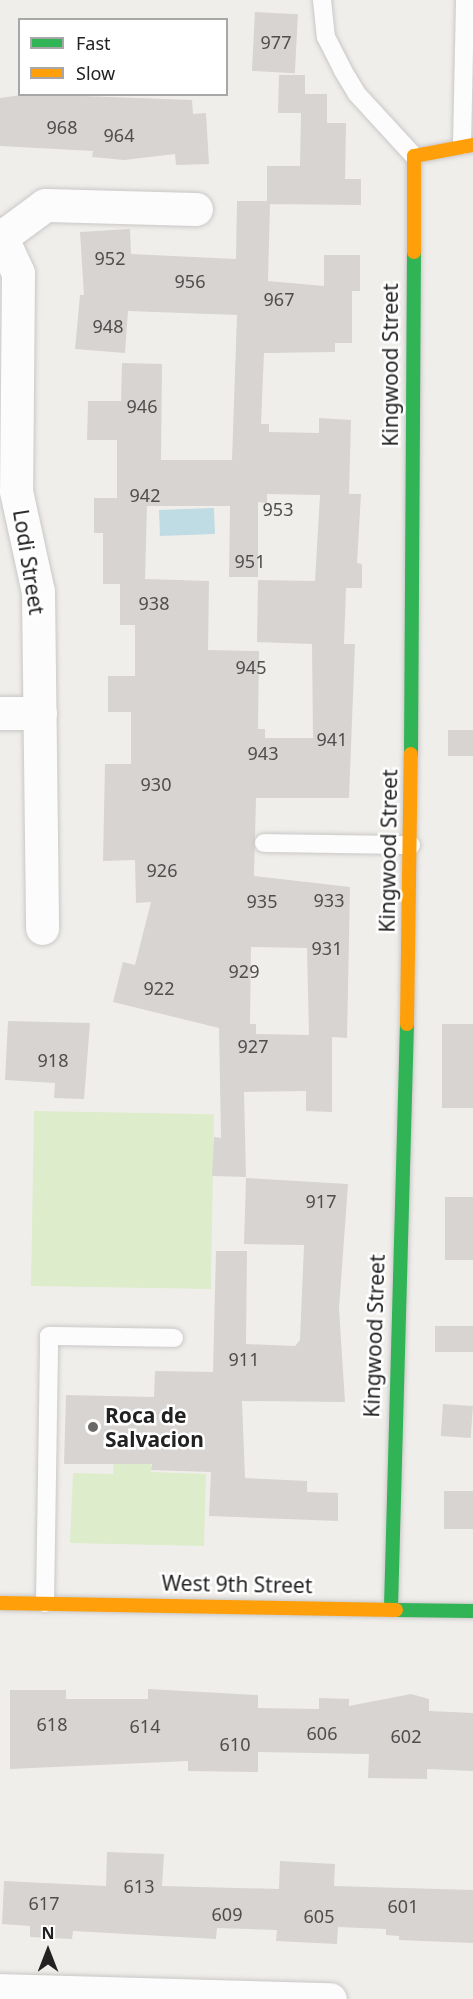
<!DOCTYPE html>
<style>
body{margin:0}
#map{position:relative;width:473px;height:1999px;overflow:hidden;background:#f0eeeb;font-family:"Noto Sans",sans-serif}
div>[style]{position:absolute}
.grass>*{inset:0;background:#ddeccb;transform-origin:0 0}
.water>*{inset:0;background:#bfdbe3;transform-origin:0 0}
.building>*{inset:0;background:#d7d4d2;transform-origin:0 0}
.roads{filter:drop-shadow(0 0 2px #c9c8c7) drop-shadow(0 0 2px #c9c8c7)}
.lane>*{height:18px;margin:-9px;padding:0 9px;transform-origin:9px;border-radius:9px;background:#fdfcfc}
.street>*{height:33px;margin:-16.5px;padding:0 16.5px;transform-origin:16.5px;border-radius:16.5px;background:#fdfcfc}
.fast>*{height:14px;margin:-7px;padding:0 7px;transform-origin:7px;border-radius:7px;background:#30b455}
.slow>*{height:14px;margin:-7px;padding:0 7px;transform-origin:7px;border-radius:7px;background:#ff9f0a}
.dots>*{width:16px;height:16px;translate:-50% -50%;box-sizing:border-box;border:3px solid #fff;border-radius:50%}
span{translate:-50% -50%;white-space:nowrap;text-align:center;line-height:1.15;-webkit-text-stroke:5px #fff;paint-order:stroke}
.number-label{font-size:18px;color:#4f4e4e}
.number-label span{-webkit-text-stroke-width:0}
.street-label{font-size:21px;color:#222}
.poi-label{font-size:21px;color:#222;font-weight:700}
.left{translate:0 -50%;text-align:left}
.legend{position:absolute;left:18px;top:18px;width:210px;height:78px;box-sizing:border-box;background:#fff;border:2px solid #a7a7a7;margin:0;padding:8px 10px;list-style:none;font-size:18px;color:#222}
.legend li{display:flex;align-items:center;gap:12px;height:30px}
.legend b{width:30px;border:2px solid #a7a7a7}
.north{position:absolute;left:18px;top:1921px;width:60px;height:60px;-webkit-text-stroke:4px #fff;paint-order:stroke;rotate:0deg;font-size:16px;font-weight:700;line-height:24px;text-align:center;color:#222}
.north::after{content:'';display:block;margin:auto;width:21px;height:27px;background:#222;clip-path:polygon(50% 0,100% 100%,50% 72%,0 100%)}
</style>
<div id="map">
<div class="grass">
<div style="left:34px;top:1111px;width:180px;height:175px;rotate:1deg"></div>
<div style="clip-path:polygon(114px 1454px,151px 1455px,151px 1472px,206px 1474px,204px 1546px,70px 1543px,73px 1473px,113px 1474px)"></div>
</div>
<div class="water">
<div style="left:214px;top:508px;width:26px;height:55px;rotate:88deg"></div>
</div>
<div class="building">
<div style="left:255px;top:12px;width:43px;height:59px;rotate:3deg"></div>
<div style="clip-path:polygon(evenodd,279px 75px,305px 75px,305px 94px,327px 94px,327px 123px,346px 123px,345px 179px,361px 179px,361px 205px,270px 204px,268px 281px,324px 286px,324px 255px,360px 255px,360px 291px,352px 291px,352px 343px,335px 343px,335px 352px,264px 353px,261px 424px,269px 424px,269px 432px,319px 433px,319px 418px,351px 420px,349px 494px,361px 494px,357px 563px,362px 564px,362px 588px,346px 588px,344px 644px,355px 644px,349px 798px,256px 798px,254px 876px,350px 887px,347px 1038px,332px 1037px,332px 1112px,306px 1111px,306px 1091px,244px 1092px,246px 1177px,212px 1176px,214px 1137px,221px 1138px,219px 1028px,113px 1002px,123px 962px,135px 965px,151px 902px,136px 903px,135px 860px,103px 861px,105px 764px,131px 764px,131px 712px,108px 712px,108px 676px,135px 676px,135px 625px,120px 625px,120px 584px,103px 584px,103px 533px,94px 533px,94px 498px,117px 498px,117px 440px,87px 440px,88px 401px,121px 401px,122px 363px,162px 364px,161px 460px,232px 460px,237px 315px,128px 311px,125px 353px,75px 349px,80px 295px,84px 295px,80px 232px,130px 229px,131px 254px,236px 259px,237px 201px,267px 201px,267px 166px,300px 166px,301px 113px,278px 113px,279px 75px,267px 494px,320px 495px,315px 581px,258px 580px,257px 642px,312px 644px,313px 738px,265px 738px,265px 729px,258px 729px,259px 651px,208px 650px,209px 581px,145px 579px,147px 506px,230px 506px,229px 577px,258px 577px,258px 502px,267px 503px,267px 494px,279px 75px,251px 947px,307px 948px,309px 1035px,256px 1034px,256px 1024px,250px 1024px,251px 947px)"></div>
<div style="clip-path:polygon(28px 94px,192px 100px,193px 114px,206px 113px,209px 164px,176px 165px,175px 154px,124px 160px,92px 157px,93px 151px,0 146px,0 98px)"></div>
<div style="left:448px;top:730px;width:25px;height:26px"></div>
<div style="clip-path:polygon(8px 1021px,90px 1023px,84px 1099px,54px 1098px,55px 1083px,5px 1080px)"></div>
<div style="left:442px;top:1024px;width:31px;height:84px"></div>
<div style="clip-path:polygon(246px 1178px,348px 1184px,339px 1309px,345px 1402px,242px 1401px,245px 1478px,307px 1481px,307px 1492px,338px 1493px,338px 1521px,209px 1516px,211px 1472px,151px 1470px,152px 1464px,64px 1464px,66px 1395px,154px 1397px,155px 1371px,213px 1372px,216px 1251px,247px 1251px,246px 1344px,295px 1346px,300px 1340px,304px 1245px,244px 1244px)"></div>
<div style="left:445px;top:1197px;width:28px;height:63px"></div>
<div style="left:435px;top:1326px;width:38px;height:26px"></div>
<div style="left:443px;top:1404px;width:30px;height:32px;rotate:4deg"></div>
<div style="left:444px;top:1491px;width:29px;height:38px"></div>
<div style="clip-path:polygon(148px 1689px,258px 1695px,258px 1708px,319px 1709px,319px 1698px,349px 1699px,349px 1706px,411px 1694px,429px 1699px,429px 1711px,473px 1713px,473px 1771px,427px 1769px,427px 1779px,368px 1778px,369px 1754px,258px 1752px,258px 1772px,188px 1771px,188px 1761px,10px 1769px,10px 1690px,66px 1690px,66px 1699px,148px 1699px)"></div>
<div style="clip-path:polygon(107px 1852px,164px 1854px,162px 1886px,279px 1889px,280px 1861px,335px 1864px,334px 1886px,473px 1890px,473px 1943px,399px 1940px,399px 1936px,386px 1935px,386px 1929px,338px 1927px,337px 1944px,276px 1941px,277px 1930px,217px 1928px,216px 1939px,73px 1931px,72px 1939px,30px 1937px,30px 1926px,2px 1924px,4px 1881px,106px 1886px)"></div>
</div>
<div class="roads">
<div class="lane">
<div style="left:322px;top:0;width:37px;rotate:84deg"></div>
<div style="left:326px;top:37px;width:36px;rotate:63deg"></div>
<div style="left:342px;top:69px;width:29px;rotate:59deg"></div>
<div style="left:357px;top:94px;width:84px;rotate:47.4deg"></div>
<div style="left:462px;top:145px;width:145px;rotate:-88.8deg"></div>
<div style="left:264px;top:843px;width:147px;rotate:0.8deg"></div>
<div style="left:45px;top:1603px;width:267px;rotate:-89.1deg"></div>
<div style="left:49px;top:1336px;width:125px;rotate:0.9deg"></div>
</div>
<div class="street">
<div style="left:0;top:234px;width:43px;rotate:65.2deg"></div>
<div style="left:18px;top:273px;width:218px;rotate:90.5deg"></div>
<div style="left:16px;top:491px;width:103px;rotate:77.7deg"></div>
<div style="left:38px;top:592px;width:336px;rotate:89.3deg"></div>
<div style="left:3px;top:236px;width:52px;rotate:-36.4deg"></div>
<div style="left:45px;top:205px;width:151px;rotate:1.5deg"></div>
<div style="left:0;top:713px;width:40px"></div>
<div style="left:0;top:1990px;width:330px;rotate:1.6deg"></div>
</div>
<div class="fast">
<div style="left:411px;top:754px;width:502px;rotate:-89.66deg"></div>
<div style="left:391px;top:1607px;width:583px;rotate:-88.43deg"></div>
<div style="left:396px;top:1610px;width:77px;rotate:0.7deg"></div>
</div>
<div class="slow">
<div style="left:414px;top:252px;width:96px;rotate:-90deg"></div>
<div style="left:414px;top:156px;width:60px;rotate:-10.6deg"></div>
<div style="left:407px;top:1024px;width:270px;rotate:-89.2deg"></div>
<div style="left:0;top:1603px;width:396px;rotate:1deg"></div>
</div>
</div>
<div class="dots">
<div style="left:93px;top:1427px;background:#6a6968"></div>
</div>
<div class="number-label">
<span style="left:276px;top:42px">977</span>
<span style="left:62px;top:127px">968</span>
<span style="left:119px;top:135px">964</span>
<span style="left:110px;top:258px">952</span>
<span style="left:190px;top:281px">956</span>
<span style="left:279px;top:299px">967</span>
<span style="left:108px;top:326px">948</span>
<span style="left:142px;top:406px">946</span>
<span style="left:145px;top:495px">942</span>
<span style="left:278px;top:509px">953</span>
<span style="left:250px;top:561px">951</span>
<span style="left:154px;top:603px">938</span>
<span style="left:251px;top:667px">945</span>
<span style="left:332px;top:739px">941</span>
<span style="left:263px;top:753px">943</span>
<span style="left:156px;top:784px">930</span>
<span style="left:162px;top:870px">926</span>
<span style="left:329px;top:900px">933</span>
<span style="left:262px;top:901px">935</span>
<span style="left:327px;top:948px">931</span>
<span style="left:244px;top:971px">929</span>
<span style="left:159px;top:988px">922</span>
<span style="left:253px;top:1046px">927</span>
<span style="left:53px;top:1060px">918</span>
<span style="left:321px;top:1201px">917</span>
<span style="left:244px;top:1359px">911</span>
<span style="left:52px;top:1724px">618</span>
<span style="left:145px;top:1726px">614</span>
<span style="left:322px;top:1733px">606</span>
<span style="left:406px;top:1736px">602</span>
<span style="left:235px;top:1744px">610</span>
<span style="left:139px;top:1886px">613</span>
<span style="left:44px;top:1903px">617</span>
<span style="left:403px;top:1906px">601</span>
<span style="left:227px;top:1914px">609</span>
<span style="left:319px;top:1916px">605</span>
</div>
<div class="street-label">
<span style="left:390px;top:365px;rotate:-90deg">Kingwood Street</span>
<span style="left:29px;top:562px;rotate:81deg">Lodi Street</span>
<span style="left:388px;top:851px;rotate:-89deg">Kingwood Street</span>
<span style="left:374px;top:1336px;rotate:-88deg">Kingwood Street</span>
<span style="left:237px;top:1584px;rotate:1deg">West 9th Street</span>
</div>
<div class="poi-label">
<span class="left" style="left:105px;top:1427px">Roca de<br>Salvacion</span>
</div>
<ul class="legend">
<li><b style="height:8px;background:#30b455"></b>Fast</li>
<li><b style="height:8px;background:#ff9f0a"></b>Slow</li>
</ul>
<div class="north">N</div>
</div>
